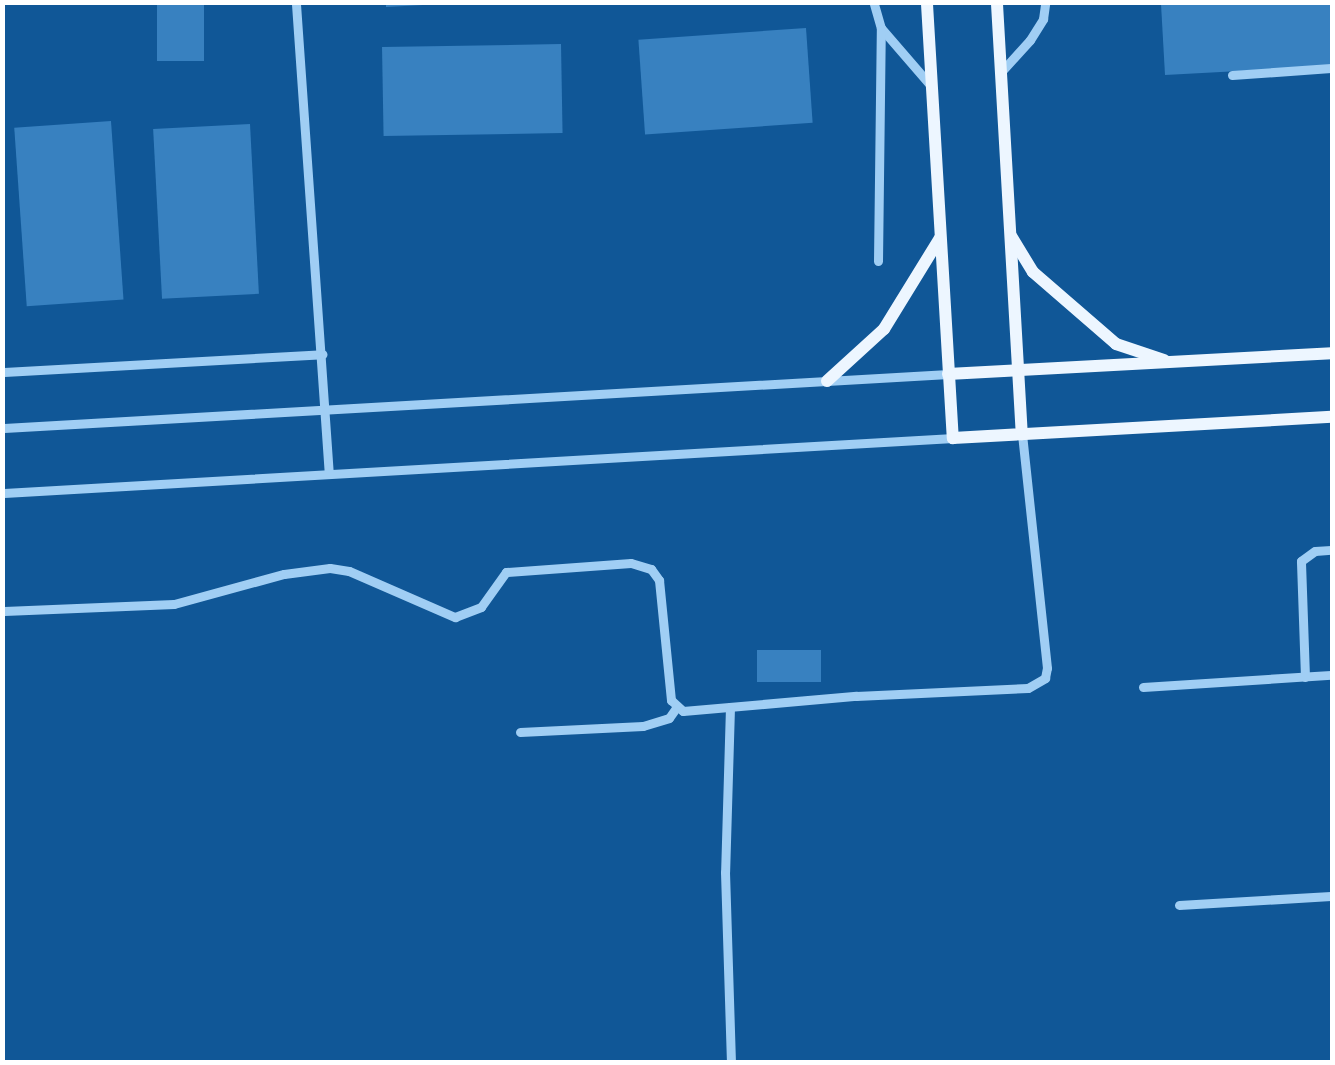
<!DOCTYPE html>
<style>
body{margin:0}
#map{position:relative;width:1335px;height:1065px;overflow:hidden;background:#105797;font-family:"PT Sans",sans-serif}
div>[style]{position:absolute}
.building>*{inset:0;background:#3881c0;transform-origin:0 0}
.minor>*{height:9px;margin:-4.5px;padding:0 4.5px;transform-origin:4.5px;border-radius:4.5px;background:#a0cef4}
.major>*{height:12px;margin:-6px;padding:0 6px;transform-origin:6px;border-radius:6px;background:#edf6ff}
span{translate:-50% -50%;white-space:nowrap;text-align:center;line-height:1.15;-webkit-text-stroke:4px #105797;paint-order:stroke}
.frame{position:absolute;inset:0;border:5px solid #fff;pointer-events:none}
</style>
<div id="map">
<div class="building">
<div style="left:157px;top:4px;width:47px;height:57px"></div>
<div style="clip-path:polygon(386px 4px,423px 4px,423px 5px,386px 7px)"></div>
<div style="clip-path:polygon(1161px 4px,1331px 4px,1331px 66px,1165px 75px)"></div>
<div style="left:806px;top:28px;width:95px;height:168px;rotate:86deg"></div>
<div style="left:561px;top:44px;width:89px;height:179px;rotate:89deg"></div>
<div style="left:111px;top:121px;width:179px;height:97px;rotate:86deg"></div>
<div style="left:250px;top:124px;width:170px;height:97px;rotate:87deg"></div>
<div style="left:757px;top:650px;width:64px;height:32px"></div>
</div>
<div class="minor">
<div style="left:296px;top:4px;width:471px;rotate:86deg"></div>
<div style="left:874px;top:4px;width:25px;rotate:74deg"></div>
<div style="left:881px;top:28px;width:78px;rotate:49.2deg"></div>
<div style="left:1001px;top:72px;width:43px;rotate:-47.8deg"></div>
<div style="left:1030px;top:40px;width:25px;rotate:-58deg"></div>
<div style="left:1043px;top:19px;width:15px;rotate:-82deg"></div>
<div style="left:1232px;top:75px;width:99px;rotate:-4deg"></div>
<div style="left:878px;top:261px;width:233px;rotate:-89.3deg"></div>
<div style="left:4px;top:372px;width:319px;rotate:-3.2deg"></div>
<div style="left:4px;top:428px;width:946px;rotate:-3.27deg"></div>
<div style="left:4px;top:493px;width:951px;rotate:-3.32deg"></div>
<div style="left:4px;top:611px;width:170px;rotate:-2.4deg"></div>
<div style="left:174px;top:604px;width:114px;rotate:-15.3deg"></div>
<div style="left:284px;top:574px;width:46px;rotate:-7.4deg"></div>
<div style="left:330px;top:568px;width:19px;rotate:9deg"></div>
<div style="left:349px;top:571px;width:116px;rotate:23.5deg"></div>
<div style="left:455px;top:617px;width:28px;rotate:-21deg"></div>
<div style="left:481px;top:607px;width:43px;rotate:-54.5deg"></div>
<div style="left:506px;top:572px;width:125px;rotate:-4.1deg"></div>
<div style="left:631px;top:563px;width:21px;rotate:17deg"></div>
<div style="left:651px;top:569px;width:14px;rotate:54deg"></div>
<div style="left:659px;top:580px;width:121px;rotate:84.3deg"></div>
<div style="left:671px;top:700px;width:16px;rotate:43deg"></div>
<div style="left:683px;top:711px;width:174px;rotate:-5deg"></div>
<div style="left:856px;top:696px;width:172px;rotate:-2.7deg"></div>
<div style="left:1028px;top:688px;width:20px;rotate:-30deg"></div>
<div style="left:1045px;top:678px;width:10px;rotate:-79deg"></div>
<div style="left:1047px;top:668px;width:235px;rotate:-96.1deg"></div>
<div style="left:1305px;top:677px;width:116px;rotate:-92deg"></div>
<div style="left:1301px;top:561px;width:17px;rotate:-36deg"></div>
<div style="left:1315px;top:551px;width:16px;rotate:-4deg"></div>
<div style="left:1143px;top:687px;width:188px;rotate:-3.7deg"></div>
<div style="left:730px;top:707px;width:165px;rotate:91.7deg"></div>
<div style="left:725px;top:872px;width:189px;rotate:88.2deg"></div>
<div style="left:520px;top:732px;width:123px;rotate:-2.8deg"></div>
<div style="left:643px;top:726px;width:27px;rotate:-17deg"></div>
<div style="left:669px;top:718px;width:12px;rotate:-55deg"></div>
<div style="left:1179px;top:905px;width:152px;rotate:-3.4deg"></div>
</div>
<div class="major">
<div style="left:927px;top:4px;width:435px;rotate:86.6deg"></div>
<div style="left:953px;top:438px;width:379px;rotate:-3.2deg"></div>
<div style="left:997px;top:4px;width:431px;rotate:86.7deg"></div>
<div style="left:1011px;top:236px;width:42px;rotate:58.6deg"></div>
<div style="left:1033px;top:272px;width:110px;rotate:40.9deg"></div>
<div style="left:1116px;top:344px;width:51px;rotate:18.4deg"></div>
<div style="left:948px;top:374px;width:384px;rotate:-3.1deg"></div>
<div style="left:827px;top:381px;width:77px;rotate:-42.4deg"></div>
<div style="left:884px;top:329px;width:107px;rotate:-58.4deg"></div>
</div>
<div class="frame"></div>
</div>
